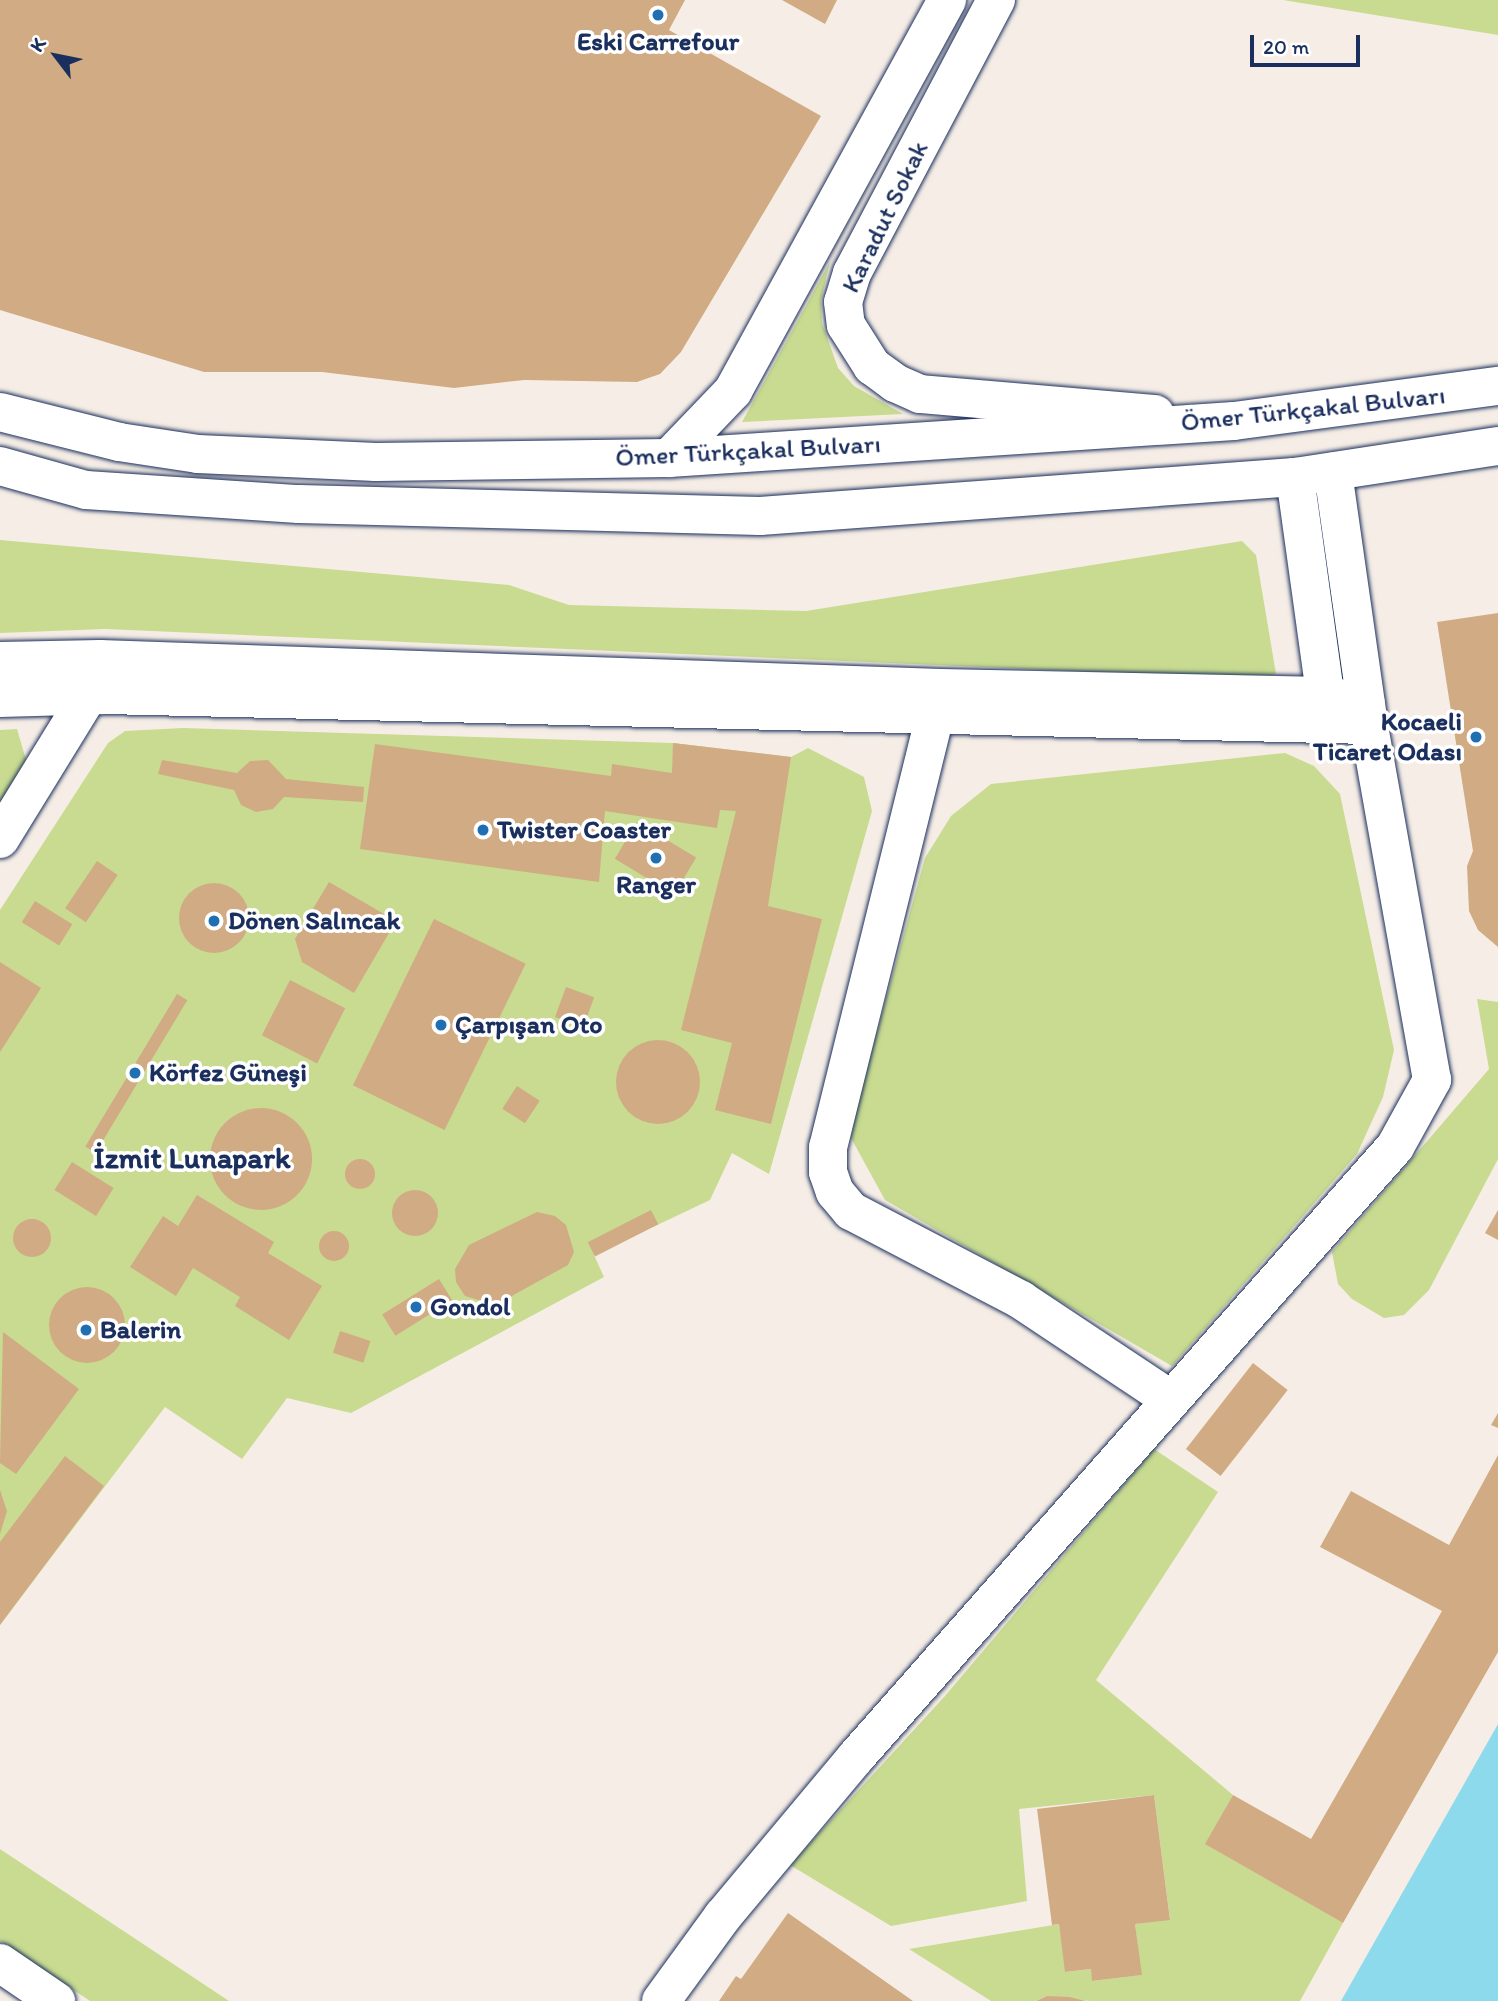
<!DOCTYPE html>
<meta charset="utf-8">
<style>
body{margin:0}
#map{position:relative;width:1498px;height:2001px;overflow:hidden;background:#f6eee6;font-family:Itim,sans-serif}
div>[style]{position:absolute}
.green>*{inset:0;background:#c8db90}
.water>*{inset:0;background:#8ddaed}
.building>*{inset:0;background:#d1ab83;transform-origin:0 0}
.round{border-radius:50%}
.roads{filter:drop-shadow(0 0 2px #1b2f5e) drop-shadow(0 0 2px #1b2f5e)}
.minor>*{height:38px;margin:-19px;padding:0 19px;transform-origin:19px;border-radius:19px;background:#fff}
.major>*{height:38px;margin:-19px;padding:0 19px;transform-origin:19px;border-radius:19px;background:#fff}
.dots>*{width:19px;height:19px;translate:-50% -50%;box-sizing:border-box;border:4px solid #fff;border-radius:50%}
span{translate:-50% -50%;white-space:nowrap;text-align:center;line-height:1.15;-webkit-text-stroke:7px #fff;paint-order:stroke}
.poi-label{font-size:26px;color:#1b2f5e;font-weight:700}
.right{translate:-100% -50%;text-align:right}
.left{translate:0 -50%;text-align:left}
.street-label{font-size:26px;color:#1b2f5e}
.quarter-label{font-size:30px;color:#1b2f5e;font-weight:700}
.north{position:absolute;left:21px;top:21px;width:70px;height:70px;-webkit-text-stroke:5px #fff;paint-order:stroke;rotate:302deg;font-size:19px;font-weight:700;line-height:28px;text-align:center;color:#1b2f5e}
.north::after{content:'';display:block;margin:auto;width:24px;height:32px;background:#1b2f5e;clip-path:polygon(50% 0,100% 100%,50% 72%,0 100%)}
.scale{position:absolute;left:1250px;top:35px;width:110px;height:32px;box-sizing:border-box;border:4px solid #1b2f5e;border-top:0;padding-left:9px;font-size:21px;line-height:24px;white-space:nowrap;color:#1b2f5e;-webkit-text-stroke:5px #fff;paint-order:stroke}
</style>
<div id="map">
<div class="green">
<div style="clip-path:polygon(1283px 0,1498px 0,1498px 35px)"></div>
<div style="clip-path:polygon(830px 262px,821px 300px,822px 323px,838px 368px,854px 386px,903px 414px,742px 422px)"></div>
<div style="clip-path:polygon(0 540px,509px 585px,569px 605px,806px 611px,1242px 541px,1256px 555px,1276px 674px,1259px 679px,105px 629px,0 633px)"></div>
<div style="clip-path:polygon(183px 728px,673px 743px,791px 757px,808px 748px,864px 777px,872px 811px,769px 1174px,732px 1153px,710px 1200px,594px 1255px,604px 1277px,351px 1413px,287px 1398px,242px 1459px,165px 1407px,0 1625px,0 910px,108px 743px,125px 731px)"></div>
<div style="clip-path:polygon(17px 729px,26px 760px,0 807px,0 730px)"></div>
<div style="clip-path:polygon(1285px 753px,1314px 766px,1340px 794px,1394px 1050px,1383px 1097px,1357px 1154px,1172px 1366px,885px 1200px,851px 1138px,855px 1111px,925px 858px,951px 816px,991px 784px)"></div>
<div style="clip-path:polygon(1477px 999px,1498px 1002px,1498px 1159px,1429px 1290px,1404px 1315px,1384px 1318px,1352px 1299px,1338px 1284px,1332px 1252px,1489px 1069px)"></div>
<div style="clip-path:polygon(1154px 1449px,1218px 1492px,1096px 1680px,1233px 1795px,1206px 1844px,1343px 1923px,1300px 2001px,1089px 2001px,1047px 1996px,1035px 2001px,991px 2001px,909px 1949px,1059px 1924px,1066px 1972px,1091px 1969px,1093px 1981px,1141px 1975px,1135px 1924px,1170px 1919px,1154px 1795px,1019px 1809px,1027px 1901px,891px 1926px,790px 1865px,945px 1696px)"></div>
<div style="clip-path:polygon(0 1849px,229px 2001px,90px 2001px,0 1941px)"></div>
</div>
<div class="water">
<div style="clip-path:polygon(1498px 1724px,1498px 2001px,1341px 2001px)"></div>
</div>
<div class="building">
<div style="clip-path:polygon(0 0,685px 0,669px 30px,821px 116px,681px 352px,660px 374px,637px 382px,524px 380px,454px 388px,322px 372px,204px 372px,0 310px)"></div>
<div style="clip-path:polygon(782px 0,837px 0,825px 24px)"></div>
<div style="clip-path:polygon(1498px 613px,1498px 947px,1478px 930px,1469px 911px,1467px 866px,1473px 851px,1437px 622px)"></div>
<div style="clip-path:polygon(673px 743px,791px 757px,768px 906px,822px 919px,771px 1124px,715px 1110px,732px 1043px,681px 1030px,736px 811px,720px 810px,717px 828px,605px 811px,599px 882px,360px 849px,375px 744px,611px 776px,612px 764px,672px 773px)"></div>
<div style="clip-path:polygon(162px 760px,237px 773px,250px 761px,268px 760px,286px 779px,364px 787px,363px 802px,284px 797px,273px 809px,256px 812px,241px 805px,234px 790px,158px 774px)"></div>
<div style="left:637px;top:822px;width:69px;height:43px;rotate:31deg"></div>
<div style="left:97px;top:861px;width:25px;height:57px;rotate:34deg"></div>
<div style="clip-path:polygon(329px 882px,396px 921px,354px 993px,302px 962px,295px 939px)"></div>
<div class="round" style="left:179px;top:883px;width:70px;height:70px"></div>
<div style="left:35px;top:901px;width:44px;height:25px;rotate:32deg"></div>
<div style="left:434px;top:919px;width:102px;height:185px;rotate:26deg"></div>
<div style="clip-path:polygon(0 962px,41px 988px,0 1052px)"></div>
<div style="left:290px;top:980px;width:62px;height:62px;rotate:27deg"></div>
<div style="left:566px;top:987px;width:30px;height:32px;rotate:20deg"></div>
<div style="left:177px;top:994px;width:12px;height:178px;rotate:31deg"></div>
<div class="round" style="left:616px;top:1040px;width:84px;height:84px"></div>
<div style="left:517px;top:1086px;width:27px;height:27px;rotate:33deg"></div>
<div class="round" style="left:210px;top:1108px;width:102px;height:102px"></div>
<div class="round" style="left:345px;top:1159px;width:30px;height:30px"></div>
<div style="left:72px;top:1162px;width:49px;height:33px;rotate:32deg"></div>
<div class="round" style="left:392px;top:1190px;width:46px;height:46px"></div>
<div style="clip-path:polygon(197px 1195px,274px 1242px,268px 1253px,322px 1286px,289px 1340px,235px 1306px,240px 1297px,193px 1268px,176px 1296px,130px 1267px,163px 1216px,178px 1226px)"></div>
<div style="left:651px;top:1210px;width:16px;height:71px;rotate:63deg"></div>
<div style="clip-path:polygon(1498px 1210px,1498px 1240px,1485px 1233px)"></div>
<div style="clip-path:polygon(537px 1212px,555px 1216px,566px 1225px,574px 1252px,568px 1265px,495px 1305px,465px 1296px,456px 1282px,455px 1269px,469px 1245px)"></div>
<div class="round" style="left:13px;top:1219px;width:38px;height:38px"></div>
<div class="round" style="left:319px;top:1231px;width:30px;height:30px"></div>
<div style="left:439px;top:1279px;width:25px;height:67px;rotate:58deg"></div>
<div class="round" style="left:49px;top:1287px;width:76px;height:76px"></div>
<div style="left:340px;top:1331px;width:32px;height:23px;rotate:18deg"></div>
<div style="clip-path:polygon(3px 1332px,79px 1389px,16px 1474px,0 1463px)"></div>
<div style="left:1253px;top:1363px;width:44px;height:109px;rotate:38deg"></div>
<div style="clip-path:polygon(1498px 1413px,1498px 1428px,1491px 1425px)"></div>
<div style="clip-path:polygon(1498px 1455px,1498px 1652px,1343px 1923px,1205px 1844px,1233px 1795px,1311px 1839px,1442px 1611px,1320px 1547px,1351px 1491px,1449px 1545px)"></div>
<div style="clip-path:polygon(65px 1456px,104px 1486px,0 1625px,0 1542px)"></div>
<div style="clip-path:polygon(0 1490px,7px 1511px,0 1534px)"></div>
<div style="clip-path:polygon(1154px 1795px,1170px 1920px,1135px 1924px,1142px 1975px,1092px 1981px,1091px 1969px,1065px 1972px,1059px 1924px,1052px 1925px,1037px 1809px)"></div>
<div style="clip-path:polygon(788px 1913px,913px 2001px,719px 2001px,736px 1976px,741px 1979px)"></div>
<div style="clip-path:polygon(1047px 1996px,1069px 1997px,1086px 2001px,1036px 2001px)"></div>
</div>
<div class="roads">
<div class="minor">
<div style="left:996px;top:0;width:309px;rotate:117.8deg"></div>
<div style="left:852px;top:273px;width:30px;rotate:107deg"></div>
<div style="left:843px;top:302px;width:23px;rotate:83deg"></div>
<div style="left:846px;top:325px;width:49px;rotate:57.6deg"></div>
<div style="left:872px;top:366px;width:29px;rotate:36deg"></div>
<div style="left:895px;top:383px;width:27px;rotate:24deg"></div>
<div style="left:920px;top:394px;width:236px;rotate:4.9deg"></div>
<div style="left:669px;top:458px;width:93px;rotate:-46.3deg"></div>
<div style="left:733px;top:391px;width:446px;rotate:-61.3deg"></div>
<div style="left:1295px;top:477px;width:246px;rotate:82.1deg"></div>
<div style="left:0;top:661px;width:100px;rotate:-1.1deg"></div>
<div style="left:100px;top:659px;width:841px;rotate:1.97deg"></div>
<div style="left:941px;top:688px;width:384px;rotate:1.2deg"></div>
<div style="left:1325px;top:696px;width:41px;rotate:8.3deg"></div>
<div style="left:941px;top:691px;width:470px;rotate:103.9deg"></div>
<div style="left:828px;top:1147px;width:25px;rotate:90deg"></div>
<div style="left:828px;top:1172px;width:21px;rotate:71deg"></div>
<div style="left:835px;top:1192px;width:25px;rotate:50deg"></div>
<div style="left:851px;top:1211px;width:192px;rotate:27.6deg"></div>
<div style="left:1021px;top:1300px;width:179px;rotate:33.6deg"></div>
<div style="left:0;top:698px;width:106px;rotate:-1.6deg"></div>
<div style="left:106px;top:695px;width:1263px;rotate:1.36deg"></div>
<div style="left:0;top:839px;width:187px;rotate:-58.4deg"></div>
<div style="left:0;top:1963px;width:68px;rotate:34.2deg"></div>
<div style="left:661px;top:2001px;width:105px;rotate:-53.9deg"></div>
<div style="left:723px;top:1916px;width:207px;rotate:-50.1deg"></div>
<div style="left:856px;top:1757px;width:814px;rotate:-48.54deg"></div>
<div style="left:1395px;top:1147px;width:77px;rotate:-61.1deg"></div>
<div style="left:1432px;top:1080px;width:361px;rotate:-100.1deg"></div>
<div style="left:1369px;top:725px;width:256px;rotate:-98.1deg"></div>
</div>
<div class="major">
<div style="left:0;top:412px;width:123px;rotate:14.1deg"></div>
<div style="left:119px;top:442px;width:80px;rotate:8.6deg"></div>
<div style="left:198px;top:454px;width:178px;rotate:2.6deg"></div>
<div style="left:376px;top:462px;width:293px;rotate:-0.8deg"></div>
<div style="left:669px;top:458px;width:566px;rotate:-3.75deg"></div>
<div style="left:1234px;top:421px;width:266px;rotate:-7.6deg"></div>
<div style="left:0;top:466px;width:89px;rotate:15.6deg"></div>
<div style="left:86px;top:490px;width:213px;rotate:3.8deg"></div>
<div style="left:299px;top:504px;width:461px;rotate:1.5deg"></div>
<div style="left:760px;top:516px;width:536px;rotate:-4.17deg"></div>
<div style="left:1295px;top:477px;width:205px;rotate:-8.7deg"></div>
</div>
</div>
<div class="dots">
<div style="left:658px;top:15px;background:#1f6fb2"></div>
<div style="left:1476px;top:737px;background:#1f6fb2"></div>
<div style="left:483px;top:830px;background:#1f6fb2"></div>
<div style="left:656px;top:858px;background:#1f6fb2"></div>
<div style="left:214px;top:921px;background:#1f6fb2"></div>
<div style="left:441px;top:1025px;background:#1f6fb2"></div>
<div style="left:135px;top:1073px;background:#1f6fb2"></div>
<div style="left:416px;top:1307px;background:#1f6fb2"></div>
<div style="left:86px;top:1330px;background:#1f6fb2"></div>
</div>
<div class="poi-label">
<span style="left:658px;top:42px">Eski Carrefour</span>
<span class="right" style="left:1462px;top:737px">Kocaeli<br>Ticaret Odası</span>
<span class="left" style="left:497px;top:830px">Twister Coaster</span>
<span style="left:656px;top:885px">Ranger</span>
<span class="left" style="left:228px;top:921px">Dönen Salıncak</span>
<span class="left" style="left:455px;top:1025px">Çarpışan Oto</span>
<span class="left" style="left:149px;top:1073px">Körfez Güneşi</span>
<span class="left" style="left:430px;top:1307px">Gondol</span>
<span class="left" style="left:100px;top:1330px">Balerin</span>
</div>
<div class="street-label">
<span style="left:885px;top:217px;rotate:-64deg">Karadut Sokak</span>
<span style="left:1313px;top:409px;rotate:-6deg">Ömer Türkçakal Bulvarı</span>
<span style="left:748px;top:451px;rotate:-3deg">Ömer Türkçakal Bulvarı</span>
</div>
<div class="quarter-label">
<span style="left:192px;top:1158px">İzmit Lunapark</span>
</div>
<div class="north">K</div>
<div class="scale">20 m</div>
</div>
